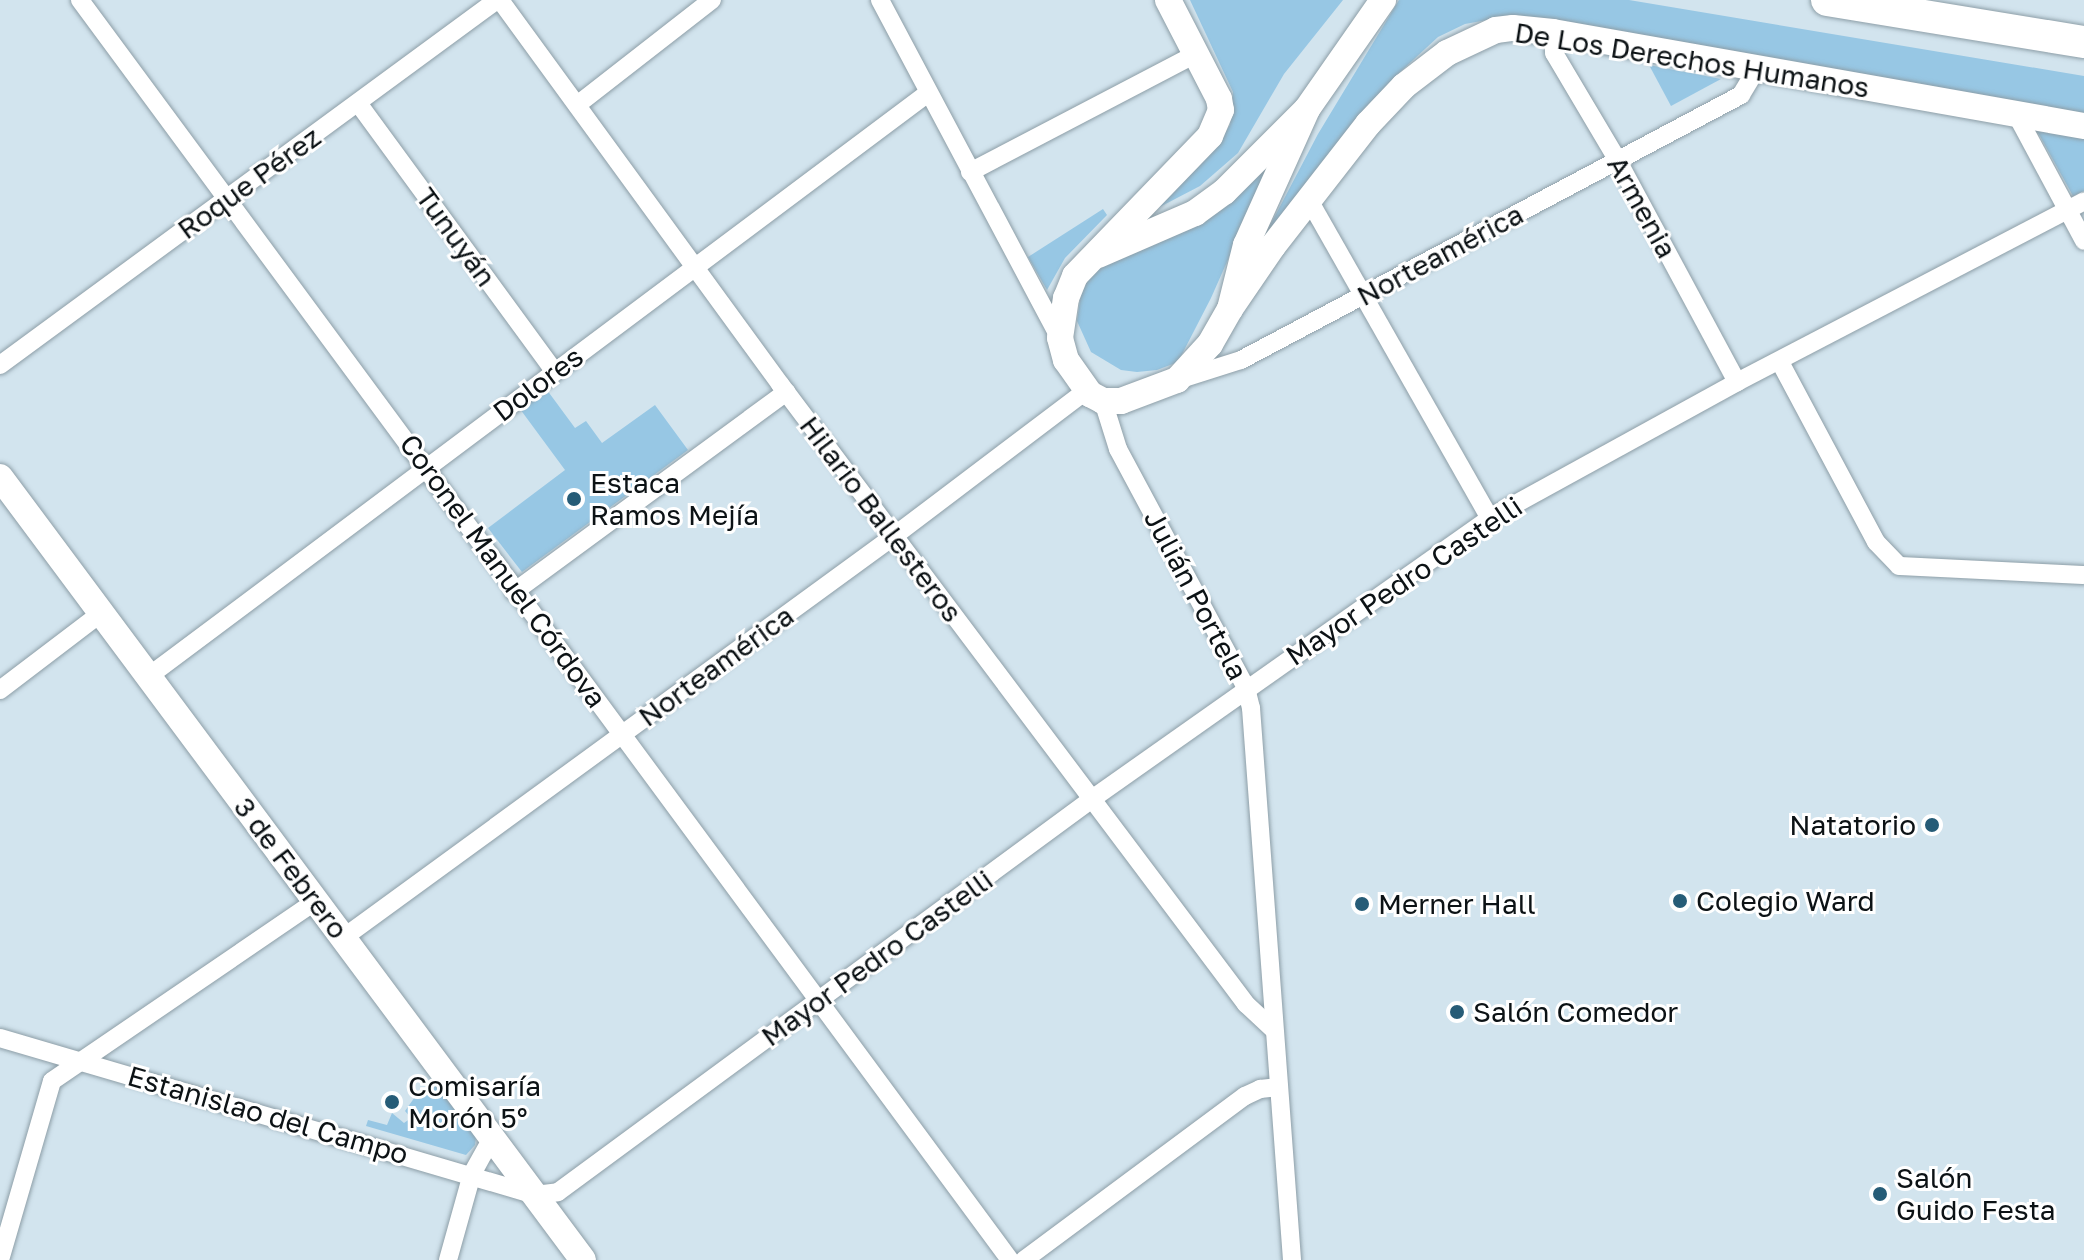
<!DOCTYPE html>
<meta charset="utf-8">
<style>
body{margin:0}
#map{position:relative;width:2084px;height:1260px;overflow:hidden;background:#d2e4ee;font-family:"Golos Text",sans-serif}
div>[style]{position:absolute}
.green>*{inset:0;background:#97c7e4}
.roads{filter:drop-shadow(0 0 2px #8d9ea7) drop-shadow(0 0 2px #8d9ea7)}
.street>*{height:18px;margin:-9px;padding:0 9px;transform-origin:9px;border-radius:9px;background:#fff}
.secondary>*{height:26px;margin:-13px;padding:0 13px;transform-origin:13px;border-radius:13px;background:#fff}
.highway>*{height:32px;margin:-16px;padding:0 16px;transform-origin:16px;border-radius:16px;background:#fff}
.dots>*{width:22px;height:22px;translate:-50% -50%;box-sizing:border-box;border:4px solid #fff;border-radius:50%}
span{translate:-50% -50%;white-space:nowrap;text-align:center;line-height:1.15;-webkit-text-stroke:6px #fff;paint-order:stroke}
.street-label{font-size:28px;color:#0c1215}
.poi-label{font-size:28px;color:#0c1215}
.left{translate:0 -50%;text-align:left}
.right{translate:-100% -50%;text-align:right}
</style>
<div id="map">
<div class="green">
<div style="clip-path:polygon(1190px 0,1343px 0,1284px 74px,1238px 153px,1200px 186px,1152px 211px,1211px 152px,1230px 125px,1233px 92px)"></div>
<div style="clip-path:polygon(1399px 0,1629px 0,2084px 76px,2084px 117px,1498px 18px,1465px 24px,1438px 37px,1399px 73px,1323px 163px,1255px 254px,1318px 134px)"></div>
<div style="clip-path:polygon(1649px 65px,1721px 79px,1671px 106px)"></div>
<div style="clip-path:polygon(2036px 129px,2084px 137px,2084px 191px,2073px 196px)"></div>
<div style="clip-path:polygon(1277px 149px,1211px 298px,1178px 362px,1157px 370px,1137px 372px,1121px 370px,1091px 352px,1077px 321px,1082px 287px,1099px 269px,1132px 251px)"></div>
<div style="clip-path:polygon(1103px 209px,1107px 215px,1065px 258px,1047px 290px,1028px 257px)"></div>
<div style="clip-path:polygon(547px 390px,575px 428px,586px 421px,602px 443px,655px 405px,688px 450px,522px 572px,488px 528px,565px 470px,520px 409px)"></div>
<div style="clip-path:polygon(435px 1085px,476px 1136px,475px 1145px,466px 1155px,366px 1126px,368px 1120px,387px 1125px,392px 1113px,404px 1123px,411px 1118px,405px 1111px,417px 1094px)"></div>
</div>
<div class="roads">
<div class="street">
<div style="left:80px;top:0;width:1566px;rotate:53.57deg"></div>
<div style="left:500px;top:0;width:475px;rotate:53.9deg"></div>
<div style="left:780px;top:384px;width:776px;rotate:53.07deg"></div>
<div style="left:1246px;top:1004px;width:37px;rotate:43deg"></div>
<div style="left:880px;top:0;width:383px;rotate:62deg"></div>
<div style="left:1553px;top:32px;width:21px;rotate:87deg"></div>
<div style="left:1554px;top:53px;width:126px;rotate:59.3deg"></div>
<div style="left:1618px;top:161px;width:251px;rotate:61.7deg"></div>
<div style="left:358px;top:103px;width:333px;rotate:53.8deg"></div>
<div style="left:577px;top:105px;width:171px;rotate:-37.9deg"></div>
<div style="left:2016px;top:114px;width:144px;rotate:61.8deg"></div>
<div style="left:970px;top:172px;width:255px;rotate:-27.6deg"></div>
<div style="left:1309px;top:200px;width:366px;rotate:60.4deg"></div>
<div style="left:1780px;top:362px;width:204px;rotate:61.9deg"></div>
<div style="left:1876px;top:542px;width:33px;rotate:46deg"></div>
<div style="left:1899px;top:566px;width:185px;rotate:2.8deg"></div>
<div style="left:0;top:365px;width:617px;rotate:-36.29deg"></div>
<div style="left:1178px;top:380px;width:66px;rotate:-17.6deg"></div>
<div style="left:1241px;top:360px;width:566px;rotate:-27.92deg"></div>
<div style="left:1741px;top:95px;width:29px;rotate:-59deg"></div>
<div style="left:1103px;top:401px;width:50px;rotate:72.6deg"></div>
<div style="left:1118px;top:449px;width:271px;rotate:61.8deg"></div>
<div style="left:1246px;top:688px;width:21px;rotate:76deg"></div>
<div style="left:1251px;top:708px;width:554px;rotate:85.75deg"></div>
<div style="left:514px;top:592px;width:338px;rotate:-36.3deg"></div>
<div style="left:149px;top:676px;width:973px;rotate:-36.81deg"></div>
<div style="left:0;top:690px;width:127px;rotate:-37.3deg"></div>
<div style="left:343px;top:938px;width:682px;rotate:-36.11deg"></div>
<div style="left:894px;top:536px;width:241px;rotate:-37.1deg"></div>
<div style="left:0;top:1038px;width:558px;rotate:16.35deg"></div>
<div style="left:535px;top:1195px;width:23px;rotate:-7deg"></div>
<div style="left:558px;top:1192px;width:663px;rotate:-36.35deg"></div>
<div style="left:1092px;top:799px;width:487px;rotate:-35.2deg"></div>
<div style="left:1490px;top:518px;width:282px;rotate:-28.8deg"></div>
<div style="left:1737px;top:382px;width:391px;rotate:-27.5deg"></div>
<div style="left:0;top:1260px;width:186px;rotate:-73.8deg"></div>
<div style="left:52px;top:1081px;width:320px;rotate:-34.3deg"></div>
<div style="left:448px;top:1260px;width:89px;rotate:-74.4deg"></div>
<div style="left:472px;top:1174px;width:41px;rotate:-60.9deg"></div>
<div style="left:1024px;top:1260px;width:275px;rotate:-36.6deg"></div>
<div style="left:1245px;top:1096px;width:17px;rotate:-25deg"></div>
<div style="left:1260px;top:1089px;width:19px;rotate:-6deg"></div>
</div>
<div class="secondary">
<div style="left:1168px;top:0;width:111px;rotate:62.7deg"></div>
<div style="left:1219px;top:99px;width:11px;rotate:80deg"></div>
<div style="left:1221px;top:110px;width:28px;rotate:113deg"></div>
<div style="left:1210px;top:136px;width:194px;rotate:134deg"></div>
<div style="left:1075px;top:276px;width:24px;rotate:112deg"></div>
<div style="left:1066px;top:298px;width:40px;rotate:98.5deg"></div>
<div style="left:1060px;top:338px;width:23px;rotate:75deg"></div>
<div style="left:1066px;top:360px;width:42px;rotate:54.8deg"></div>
<div style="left:1090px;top:394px;width:15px;rotate:28deg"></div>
<div style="left:1103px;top:401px;width:18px"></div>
<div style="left:1121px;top:401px;width:60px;rotate:-20.6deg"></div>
<div style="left:1177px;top:380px;width:49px;rotate:-47.5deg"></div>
<div style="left:1210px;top:344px;width:40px;rotate:-60.3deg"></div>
<div style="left:1230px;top:309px;width:66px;rotate:-76deg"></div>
<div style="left:1246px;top:245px;width:149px;rotate:-65.8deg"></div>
<div style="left:1098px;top:255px;width:106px;rotate:-23.4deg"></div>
<div style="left:1195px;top:213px;width:36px;rotate:-36deg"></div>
<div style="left:1224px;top:192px;width:117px;rotate:-45deg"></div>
<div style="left:1307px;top:109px;width:133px;rotate:-55.1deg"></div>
<div style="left:1230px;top:309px;width:76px;rotate:-55.7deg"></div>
<div style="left:1273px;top:246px;width:155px;rotate:-52.1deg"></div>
<div style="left:1368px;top:124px;width:52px;rotate:-46.5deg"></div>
<div style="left:1404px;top:86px;width:54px;rotate:-37.5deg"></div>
<div style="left:1447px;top:53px;width:54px;rotate:-25.1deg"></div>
<div style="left:1496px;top:30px;width:17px;rotate:-7deg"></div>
<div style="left:1513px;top:28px;width:40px;rotate:5.7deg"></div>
<div style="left:1553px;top:32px;width:539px;rotate:10.04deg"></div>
<div style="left:0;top:477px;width:976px;rotate:53.33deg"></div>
</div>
<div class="highway">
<div style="left:1827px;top:0;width:260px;rotate:9.3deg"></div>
</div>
</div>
<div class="dots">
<div style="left:574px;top:499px;background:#265c77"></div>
<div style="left:1932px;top:825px;background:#265c77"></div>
<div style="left:1680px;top:901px;background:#265c77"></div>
<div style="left:1362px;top:904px;background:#265c77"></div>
<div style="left:1457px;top:1012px;background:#265c77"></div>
<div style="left:392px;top:1102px;background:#265c77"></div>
<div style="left:1880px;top:1194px;background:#265c77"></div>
</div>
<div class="street-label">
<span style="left:1692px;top:60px;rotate:9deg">De Los Derechos Humanos</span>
<span style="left:249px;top:183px;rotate:-36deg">Roque Pérez</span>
<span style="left:1642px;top:207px;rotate:61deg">Armenia</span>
<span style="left:456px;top:237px;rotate:54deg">Tunuyán</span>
<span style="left:1440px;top:255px;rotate:-28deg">Norteamérica</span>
<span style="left:538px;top:384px;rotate:-37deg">Dolores</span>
<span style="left:881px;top:519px;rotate:53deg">Hilario Ballesteros</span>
<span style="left:503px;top:571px;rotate:54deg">Coronel Manuel Córdova</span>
<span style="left:1404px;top:581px;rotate:-34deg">Mayor Pedro Castelli</span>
<span style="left:1196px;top:595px;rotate:62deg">Julián Portela</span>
<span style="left:716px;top:666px;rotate:-36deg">Norteamérica</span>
<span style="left:291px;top:868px;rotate:53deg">3 de Febrero</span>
<span style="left:877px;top:958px;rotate:-36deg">Mayor Pedro Castelli</span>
<span style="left:268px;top:1115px;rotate:16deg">Estanislao del Campo</span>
</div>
<div class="poi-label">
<span class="left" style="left:590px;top:499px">Estaca<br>Ramos Mejía</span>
<span class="right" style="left:1916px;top:825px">Natatorio</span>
<span class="left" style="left:1696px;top:901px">Colegio Ward</span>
<span class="left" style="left:1378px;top:904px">Merner Hall</span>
<span class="left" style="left:1473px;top:1012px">Salón Comedor</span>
<span class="left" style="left:408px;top:1102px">Comisaría<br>Morón 5°</span>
<span class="left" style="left:1896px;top:1194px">Salón<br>Guido Festa</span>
</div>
</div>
